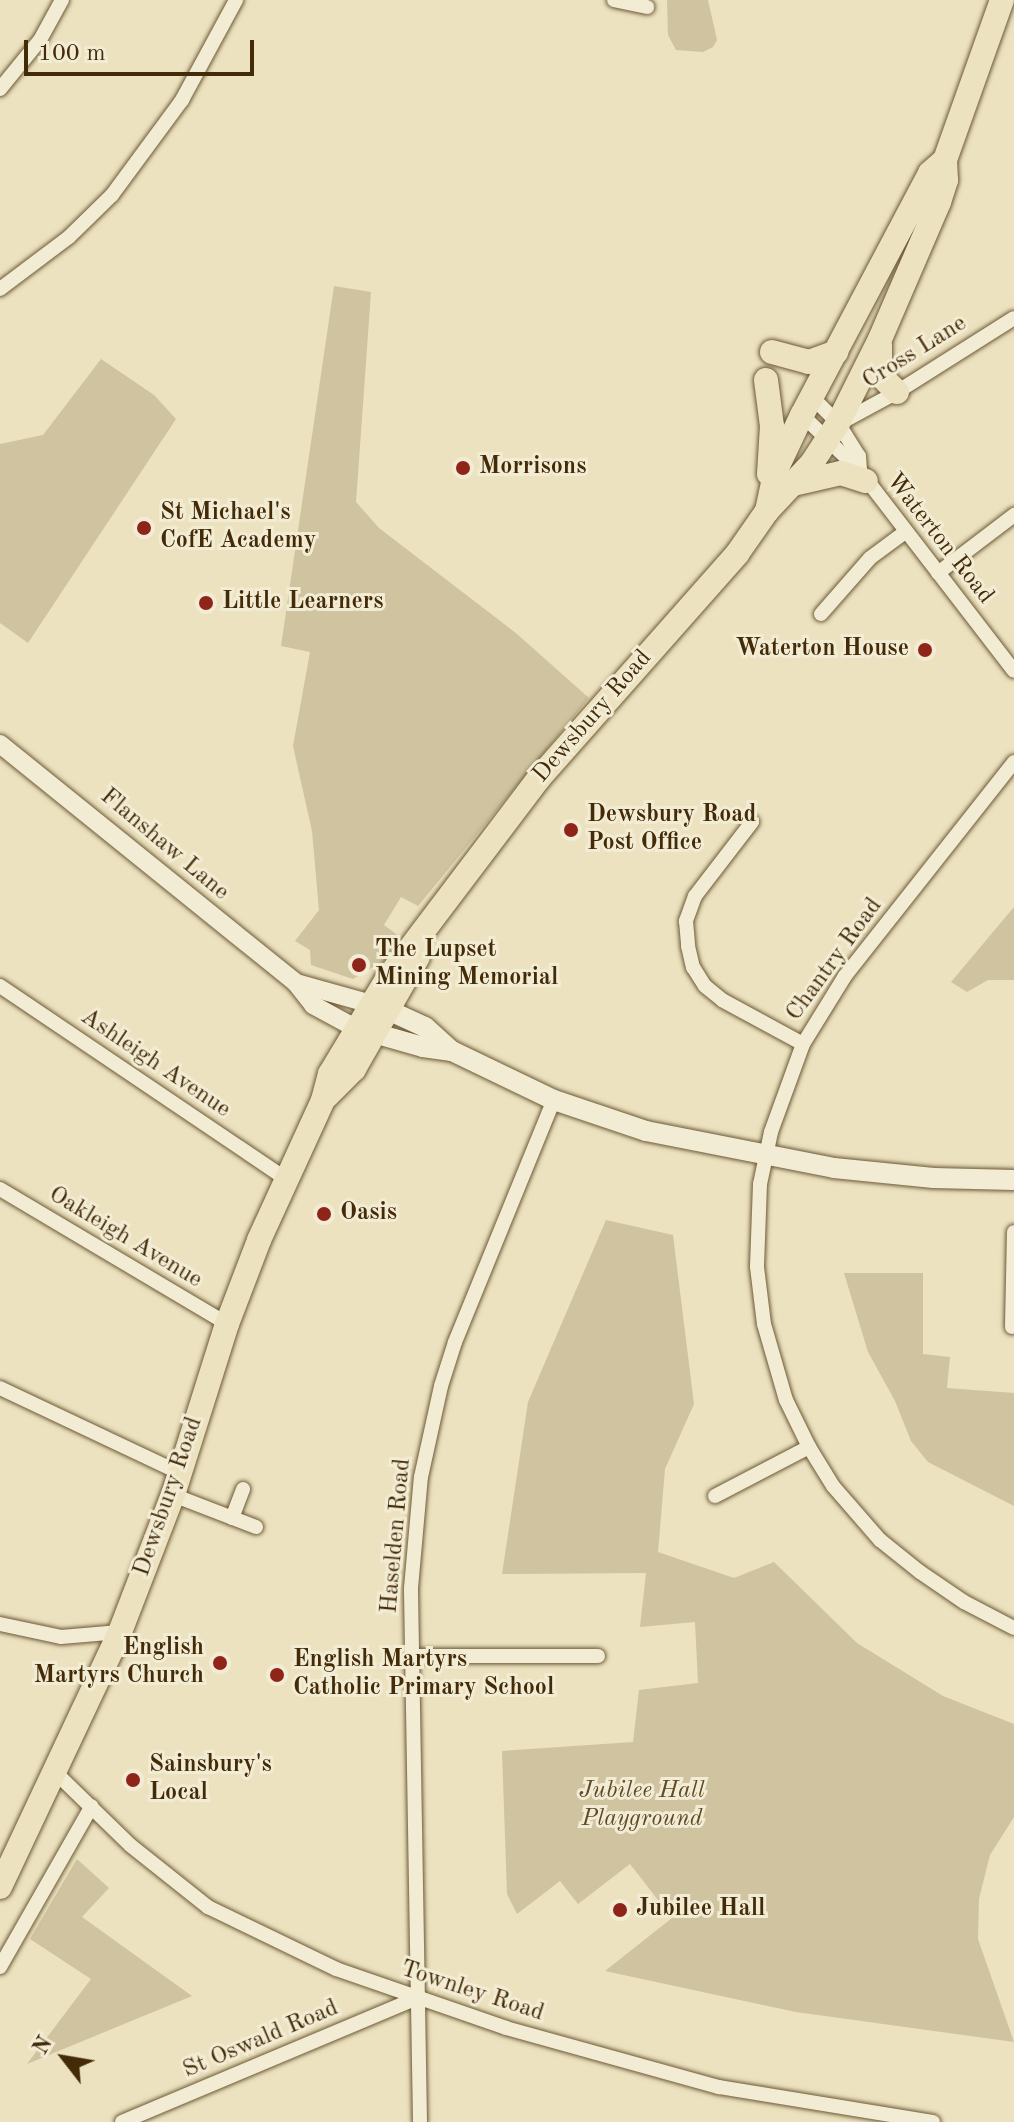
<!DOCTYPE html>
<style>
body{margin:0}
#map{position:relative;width:1014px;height:2122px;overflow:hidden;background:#ece2bf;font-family:"Old Standard TT",serif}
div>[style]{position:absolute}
.green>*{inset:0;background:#cfc3a0}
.roads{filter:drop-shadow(0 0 2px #6d5936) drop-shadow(0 0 2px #6d5936)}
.minor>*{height:14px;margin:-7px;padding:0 7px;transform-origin:7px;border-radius:7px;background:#f3ecd5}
.tertiary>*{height:18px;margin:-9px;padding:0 9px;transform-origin:9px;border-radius:9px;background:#f3ecd5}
.secondary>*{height:20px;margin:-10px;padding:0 10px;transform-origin:10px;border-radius:10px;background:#f3ecd5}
.trunk>*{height:24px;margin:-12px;padding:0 12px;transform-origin:12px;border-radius:12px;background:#ece2bf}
.dots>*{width:22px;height:22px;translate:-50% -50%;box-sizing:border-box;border:4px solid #f3ecd5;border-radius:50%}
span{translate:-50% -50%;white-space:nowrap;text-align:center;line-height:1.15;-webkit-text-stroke:6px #f3ecd5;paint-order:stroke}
.street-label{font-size:24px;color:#432b08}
.poi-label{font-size:24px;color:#432b08;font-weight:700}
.left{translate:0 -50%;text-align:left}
.right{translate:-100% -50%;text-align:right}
.park-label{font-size:24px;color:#5f4926;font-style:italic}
.north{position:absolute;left:24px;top:2018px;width:80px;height:80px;-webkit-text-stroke:6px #f3ecd5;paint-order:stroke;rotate:301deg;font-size:22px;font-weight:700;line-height:32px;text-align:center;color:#432b08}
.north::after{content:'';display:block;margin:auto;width:28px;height:36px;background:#432b08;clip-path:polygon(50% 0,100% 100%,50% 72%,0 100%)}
.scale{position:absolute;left:24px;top:40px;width:230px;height:36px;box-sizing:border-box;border:4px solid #432b08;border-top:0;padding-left:10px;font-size:24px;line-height:28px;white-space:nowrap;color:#432b08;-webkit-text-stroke:6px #f3ecd5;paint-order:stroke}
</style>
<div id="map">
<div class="green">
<div style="clip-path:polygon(667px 0,708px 0,717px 40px,713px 47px,703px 52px,676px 50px,668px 35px)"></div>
<div style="clip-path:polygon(334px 286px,371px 292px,356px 502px,379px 528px,517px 634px,589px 698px,418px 906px,401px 897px,384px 925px,400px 937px,385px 960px,353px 979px,311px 965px,310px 950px,295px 941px,319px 910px,312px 831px,293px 746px,310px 652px,281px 646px)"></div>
<div style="clip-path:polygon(101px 359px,154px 395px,176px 419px,28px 643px,0 623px,0 444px,43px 435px)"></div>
<div style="clip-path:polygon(1014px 907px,1014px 980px,988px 980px,967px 992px,951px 982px)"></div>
<div style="clip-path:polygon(606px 1220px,673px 1235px,694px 1404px,665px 1469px,658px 1552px,734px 1578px,774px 1562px,857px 1643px,943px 1696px,1014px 1724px,1014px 1817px,990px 1855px,979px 1899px,978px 1939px,1014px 2042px,796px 2012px,605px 1971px,672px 1918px,630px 1864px,578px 1904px,560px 1881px,517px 1914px,507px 1894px,502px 1751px,633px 1742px,639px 1690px,698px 1683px,695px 1622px,640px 1627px,646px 1573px,502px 1574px,528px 1402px)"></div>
<div style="clip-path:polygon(844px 1273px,923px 1273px,923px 1354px,950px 1357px,947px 1388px,1014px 1393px,1014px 1506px,928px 1462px,911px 1441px,895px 1401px,868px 1352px)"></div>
<div style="clip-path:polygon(77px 1859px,109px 1888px,82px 1917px,192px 1996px,27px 2064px,91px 1979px,30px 1939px)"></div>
</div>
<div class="roads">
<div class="minor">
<div style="left:614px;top:0;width:34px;rotate:12deg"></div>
<div style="left:0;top:89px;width:63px;rotate:-50.8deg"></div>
<div style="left:40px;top:40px;width:46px;rotate:-61.2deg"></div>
<div style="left:0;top:289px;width:86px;rotate:-37deg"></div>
<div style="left:69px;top:237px;width:60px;rotate:-44.3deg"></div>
<div style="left:112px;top:195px;width:118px;rotate:-53.6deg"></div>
<div style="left:182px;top:100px;width:114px;rotate:-61.6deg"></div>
<div style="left:812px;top:397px;width:37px;rotate:45deg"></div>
<div style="left:838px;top:423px;width:39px;rotate:58deg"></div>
<div style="left:859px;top:456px;width:15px;rotate:86deg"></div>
<div style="left:802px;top:415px;width:81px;rotate:44deg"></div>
<div style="left:860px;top:471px;width:252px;rotate:52.4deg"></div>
<div style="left:840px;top:423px;width:65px;rotate:-28.5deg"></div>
<div style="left:897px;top:392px;width:138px;rotate:-32.3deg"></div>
<div style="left:938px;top:573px;width:96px;rotate:-37.3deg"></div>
<div style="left:821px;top:614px;width:74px;rotate:-48.8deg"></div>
<div style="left:870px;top:558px;width:44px;rotate:-36.6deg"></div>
<div style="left:1014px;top:762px;width:273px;rotate:128.3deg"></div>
<div style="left:845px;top:976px;width:80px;rotate:121.7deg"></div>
<div style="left:803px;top:1044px;width:94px;rotate:110deg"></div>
<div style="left:771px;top:1132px;width:53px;rotate:101.9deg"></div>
<div style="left:760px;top:1184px;width:83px;rotate:92.1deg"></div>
<div style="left:757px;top:1267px;width:57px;rotate:83deg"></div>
<div style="left:764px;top:1324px;width:79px;rotate:73.9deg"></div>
<div style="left:786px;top:1400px;width:52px;rotate:63.9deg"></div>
<div style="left:809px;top:1447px;width:46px;rotate:58.4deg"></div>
<div style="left:833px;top:1486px;width:72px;rotate:49deg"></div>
<div style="left:880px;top:1540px;width:51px;rotate:38.7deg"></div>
<div style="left:920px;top:1572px;width:53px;rotate:34.3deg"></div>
<div style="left:964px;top:1602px;width:56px;rotate:27.5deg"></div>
<div style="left:752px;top:822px;width:93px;rotate:127.6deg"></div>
<div style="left:695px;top:896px;width:27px;rotate:110deg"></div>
<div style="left:686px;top:921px;width:25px;rotate:85deg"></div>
<div style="left:688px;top:946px;width:22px;rotate:77deg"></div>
<div style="left:693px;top:967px;width:22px;rotate:58deg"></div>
<div style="left:705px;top:986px;width:22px;rotate:39deg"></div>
<div style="left:722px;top:1000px;width:92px;rotate:28.5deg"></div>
<div style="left:0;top:986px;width:344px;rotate:34deg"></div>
<div style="left:0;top:1189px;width:264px;rotate:30.7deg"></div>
<div style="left:1012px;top:1327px;width:95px;rotate:-88.8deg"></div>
<div style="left:0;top:1388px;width:199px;rotate:25.3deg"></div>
<div style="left:173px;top:1495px;width:89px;rotate:21.1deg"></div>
<div style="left:715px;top:1496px;width:106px;rotate:-27.5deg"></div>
<div style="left:232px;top:1518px;width:31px;rotate:-69deg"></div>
<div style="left:0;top:1624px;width:62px;rotate:12deg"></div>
<div style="left:61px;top:1637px;width:59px;rotate:-4.8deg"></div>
<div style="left:411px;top:1656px;width:187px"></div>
<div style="left:56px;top:1773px;width:103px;rotate:44.2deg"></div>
<div style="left:130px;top:1845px;width:100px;rotate:38.5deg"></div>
<div style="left:208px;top:1907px;width:142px;rotate:25.8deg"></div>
<div style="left:336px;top:1969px;width:180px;rotate:19.1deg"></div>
<div style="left:506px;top:2028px;width:221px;rotate:15.5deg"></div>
<div style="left:719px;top:2087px;width:217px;rotate:9.3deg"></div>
<div style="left:0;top:1967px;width:185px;rotate:-60.3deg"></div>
<div style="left:122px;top:2122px;width:320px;rotate:-22.8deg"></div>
<div style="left:420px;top:2122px;width:534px;rotate:-90.97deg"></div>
<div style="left:411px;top:1588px;width:111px;rotate:-84.9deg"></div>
<div style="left:421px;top:1477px;width:93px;rotate:-77.6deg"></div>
<div style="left:441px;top:1386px;width:46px;rotate:-72.3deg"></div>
<div style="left:455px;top:1342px;width:261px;rotate:-67.8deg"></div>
</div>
<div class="tertiary">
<div style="left:0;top:744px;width:380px;rotate:38.9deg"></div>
<div style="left:296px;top:983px;width:28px;rotate:52deg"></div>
<div style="left:313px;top:1005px;width:50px;rotate:28.6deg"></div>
<div style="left:296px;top:983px;width:78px;rotate:15.6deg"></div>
</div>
<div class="secondary">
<div style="left:377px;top:1005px;width:53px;rotate:24.6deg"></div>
<div style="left:425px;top:1027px;width:36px;rotate:42deg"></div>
<div style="left:452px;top:1051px;width:113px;rotate:25.7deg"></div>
<div style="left:554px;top:1100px;width:97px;rotate:18.6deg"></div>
<div style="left:646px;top:1131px;width:192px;rotate:11.1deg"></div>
<div style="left:834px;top:1168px;width:100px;rotate:5.7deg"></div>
<div style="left:934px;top:1178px;width:80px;rotate:1.4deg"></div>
<div style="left:363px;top:1030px;width:62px;rotate:15.8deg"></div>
<div style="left:423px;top:1047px;width:29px;rotate:8deg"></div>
</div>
<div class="trunk">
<div style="left:880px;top:346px;width:29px;rotate:90deg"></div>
<div style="left:880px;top:375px;width:24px;rotate:45deg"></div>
<div style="left:772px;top:352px;width:38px;rotate:15deg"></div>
<div style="left:809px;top:362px;width:29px;rotate:-20deg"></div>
<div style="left:766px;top:380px;width:46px;rotate:82.6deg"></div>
<div style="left:772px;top:426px;width:48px;rotate:93.6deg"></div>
<div style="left:793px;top:484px;width:49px;rotate:-12.9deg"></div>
<div style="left:841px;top:473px;width:26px;rotate:18deg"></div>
<div style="left:767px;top:511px;width:40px;rotate:-78deg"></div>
<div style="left:775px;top:472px;width:63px;rotate:-64.7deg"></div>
<div style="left:802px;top:415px;width:274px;rotate:-62.1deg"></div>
<div style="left:930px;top:173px;width:20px;rotate:-41deg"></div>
<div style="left:327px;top:1096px;width:38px;rotate:-45deg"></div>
<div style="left:354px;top:1069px;width:129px;rotate:-60.3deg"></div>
<div style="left:0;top:1887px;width:282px;rotate:-64.8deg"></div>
<div style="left:120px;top:1632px;width:147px;rotate:-68.9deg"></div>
<div style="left:173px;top:1495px;width:179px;rotate:-72.5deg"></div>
<div style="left:227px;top:1324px;width:90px;rotate:-69.1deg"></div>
<div style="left:259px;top:1240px;width:154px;rotate:-65.4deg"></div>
<div style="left:323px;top:1100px;width:27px;rotate:-75deg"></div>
<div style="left:330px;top:1074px;width:111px;rotate:-59deg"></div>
<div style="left:387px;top:979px;width:252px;rotate:-52.9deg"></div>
<div style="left:539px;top:778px;width:299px;rotate:-48.5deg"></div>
<div style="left:737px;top:554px;width:52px;rotate:-55.1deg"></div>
<div style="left:767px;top:511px;width:66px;rotate:-46.8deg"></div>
<div style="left:812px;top:463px;width:48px;rotate:-57deg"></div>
<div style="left:838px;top:423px;width:94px;rotate:-63.4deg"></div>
<div style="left:880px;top:339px;width:149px;rotate:-66.7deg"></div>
<div style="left:939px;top:202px;width:23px;rotate:-72deg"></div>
<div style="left:946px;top:180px;width:20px;rotate:-93deg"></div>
<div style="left:945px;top:160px;width:170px;rotate:-70.4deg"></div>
</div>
</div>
<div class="dots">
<div style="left:463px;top:468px;background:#8f2418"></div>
<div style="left:144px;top:528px;background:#8f2418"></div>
<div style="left:206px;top:603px;background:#8f2418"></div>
<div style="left:925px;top:650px;background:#8f2418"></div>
<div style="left:571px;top:830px;background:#8f2418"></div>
<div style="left:359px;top:965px;background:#8f2418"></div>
<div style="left:324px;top:1214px;background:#8f2418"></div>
<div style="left:220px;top:1663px;background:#8f2418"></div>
<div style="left:277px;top:1675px;background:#8f2418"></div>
<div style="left:133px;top:1780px;background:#8f2418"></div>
<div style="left:620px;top:1910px;background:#8f2418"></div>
</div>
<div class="street-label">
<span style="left:915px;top:353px;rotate:-32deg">Cross Lane</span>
<span style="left:939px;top:539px;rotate:52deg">Waterton Road</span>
<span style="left:593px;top:717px;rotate:-49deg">Dewsbury Road</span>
<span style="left:164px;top:845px;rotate:40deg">Flanshaw Lane</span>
<span style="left:835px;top:960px;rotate:-54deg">Chantry Road</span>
<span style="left:155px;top:1064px;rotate:34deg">Ashleigh Avenue</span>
<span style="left:125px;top:1238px;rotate:31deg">Oakleigh Avenue</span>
<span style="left:169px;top:1497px;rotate:-71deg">Dewsbury Road</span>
<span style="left:397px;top:1536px;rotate:-85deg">Haselden Road</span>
<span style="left:472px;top:1992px;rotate:18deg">Townley Road</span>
<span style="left:261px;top:2040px;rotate:-23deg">St Oswald Road</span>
</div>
<div class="poi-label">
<span class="left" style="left:479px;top:468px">Morrisons</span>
<span class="left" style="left:160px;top:528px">St Michael's<br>CofE Academy</span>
<span class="left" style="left:222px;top:603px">Little Learners</span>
<span class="right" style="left:909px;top:650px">Waterton House</span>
<span class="left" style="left:587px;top:830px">Dewsbury Road<br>Post Office</span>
<span class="left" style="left:375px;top:965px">The Lupset<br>Mining Memorial</span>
<span class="left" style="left:340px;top:1214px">Oasis</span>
<span class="right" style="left:204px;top:1663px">English<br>Martyrs Church</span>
<span class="left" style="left:293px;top:1675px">English Martyrs<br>Catholic Primary School</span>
<span class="left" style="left:149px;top:1780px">Sainsbury's<br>Local</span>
<span class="left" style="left:636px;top:1910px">Jubilee Hall</span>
</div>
<div class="park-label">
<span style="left:642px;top:1806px">Jubilee Hall<br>Playground</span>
</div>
<div class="north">N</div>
<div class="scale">100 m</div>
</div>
